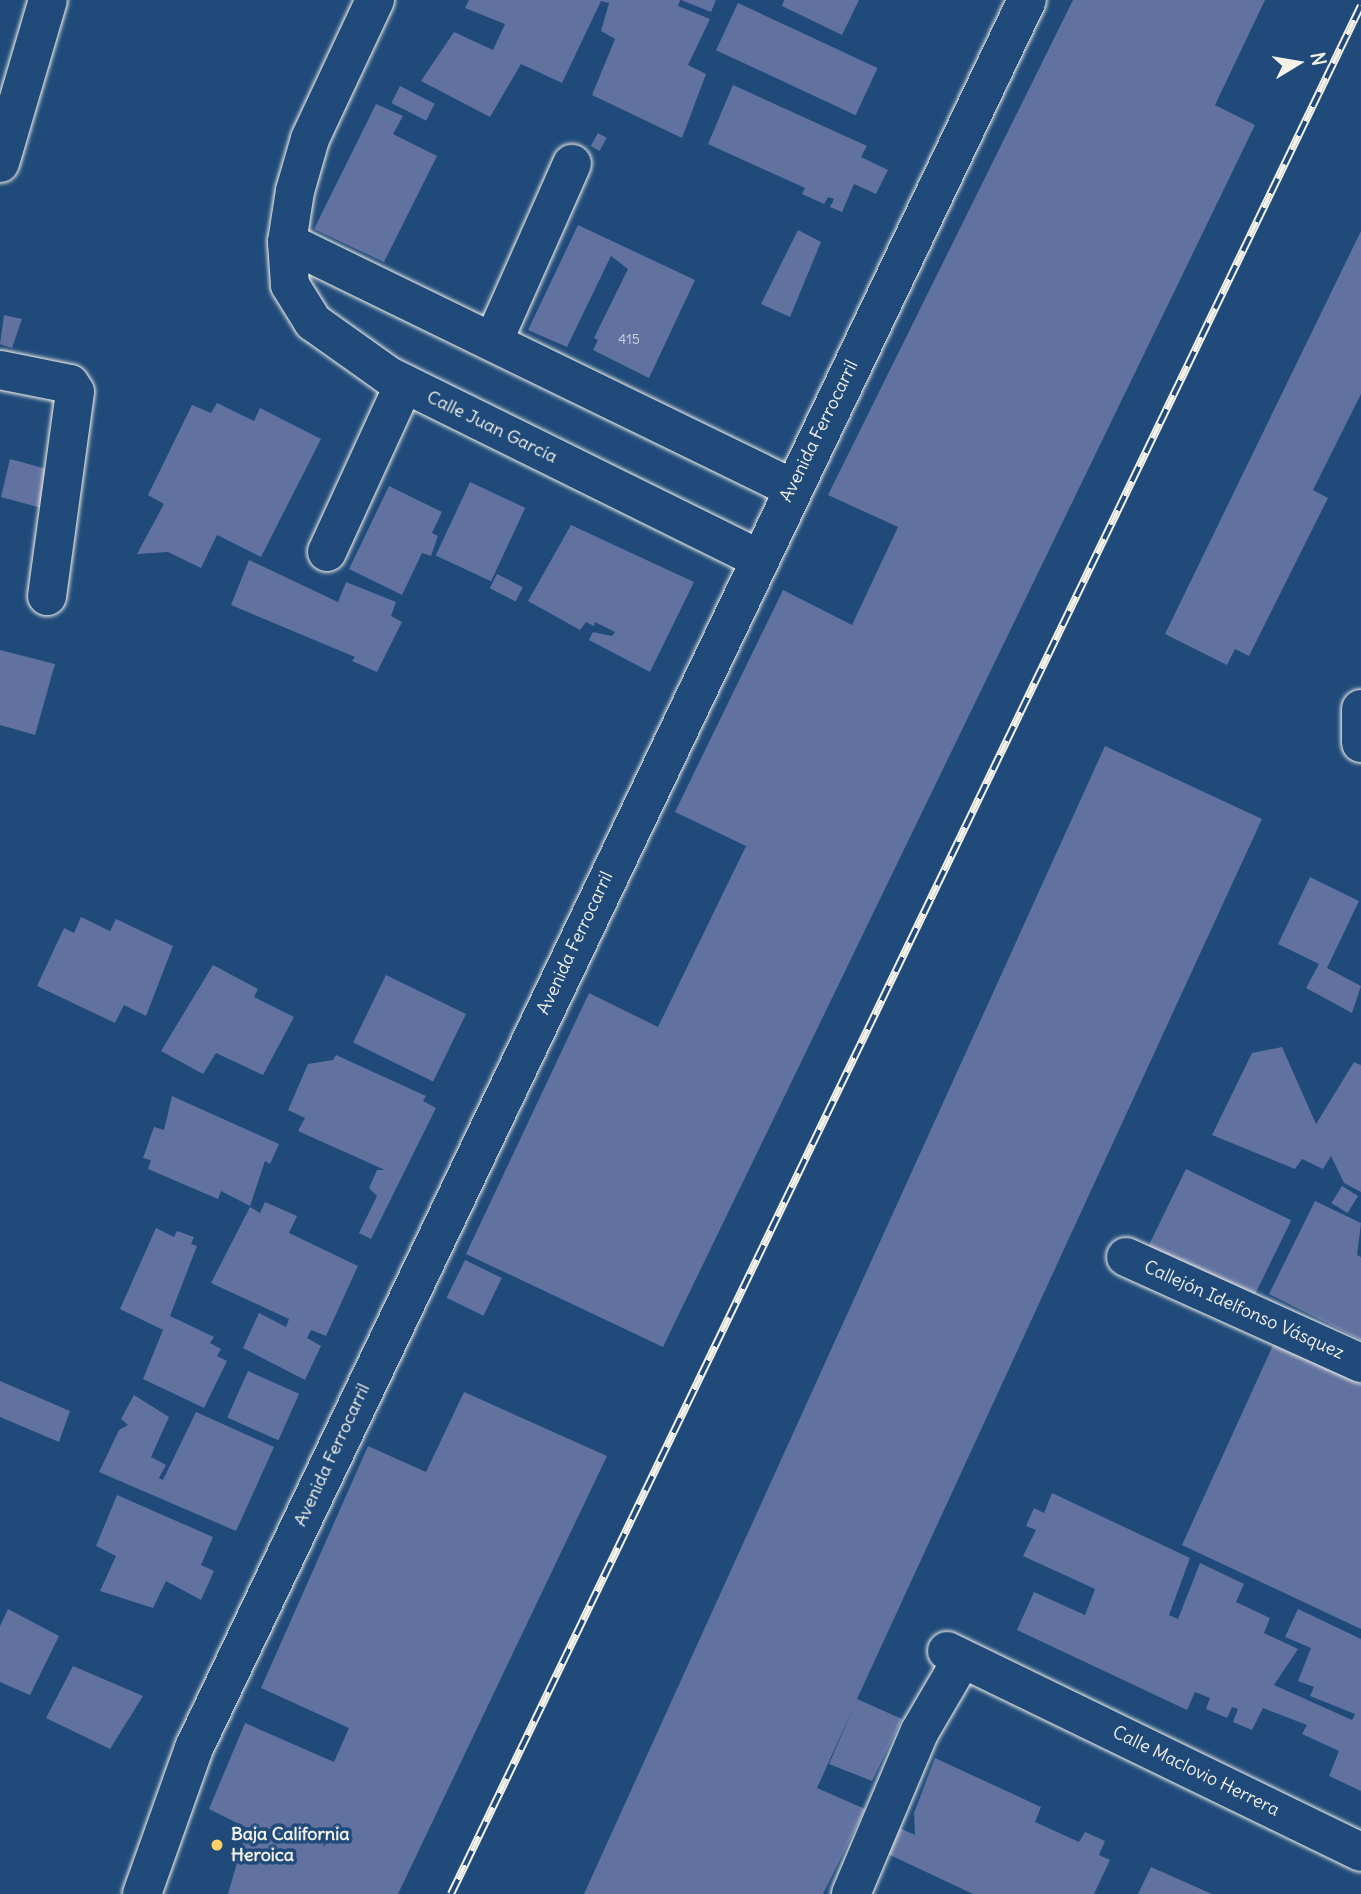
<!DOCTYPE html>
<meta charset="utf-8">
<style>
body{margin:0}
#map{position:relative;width:1361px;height:1894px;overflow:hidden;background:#1f4a7a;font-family:Delius,sans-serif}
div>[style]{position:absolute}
.building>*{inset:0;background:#6172a0;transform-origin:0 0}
.roads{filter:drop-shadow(0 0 2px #f4f1e8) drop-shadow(0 0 2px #f4f1e8)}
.minor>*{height:38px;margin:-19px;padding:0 19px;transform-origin:19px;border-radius:19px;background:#1f4a7a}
.major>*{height:38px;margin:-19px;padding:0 19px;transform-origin:19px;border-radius:19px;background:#1f4a7a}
.rail>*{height:8px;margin-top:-4px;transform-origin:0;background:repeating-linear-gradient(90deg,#1f4a7a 0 16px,#f4f1e8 0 32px);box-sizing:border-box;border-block:2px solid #f4f1e8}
.dots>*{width:19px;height:19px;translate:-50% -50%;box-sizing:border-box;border:4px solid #1f4a7a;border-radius:50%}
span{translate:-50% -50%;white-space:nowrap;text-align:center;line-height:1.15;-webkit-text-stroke:7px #1f4a7a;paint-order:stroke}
.number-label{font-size:14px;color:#cfd1d6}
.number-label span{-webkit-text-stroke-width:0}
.street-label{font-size:18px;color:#f4f1e8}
.poi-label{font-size:18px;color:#f4f1e8;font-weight:700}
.left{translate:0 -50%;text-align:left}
.north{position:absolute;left:1263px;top:28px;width:70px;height:70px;-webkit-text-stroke:5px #1f4a7a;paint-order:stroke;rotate:79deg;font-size:19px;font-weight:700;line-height:28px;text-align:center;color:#f4f1e8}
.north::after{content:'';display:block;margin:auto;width:24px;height:32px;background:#f4f1e8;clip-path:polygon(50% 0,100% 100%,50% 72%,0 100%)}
</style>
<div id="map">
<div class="building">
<div style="clip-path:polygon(469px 0,680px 0,678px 6px,710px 19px,688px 65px,706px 74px,682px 138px,592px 95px,615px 39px,601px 31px,609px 3px,601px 1px,562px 83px,521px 64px,490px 117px,421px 81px,454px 32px,493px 50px,505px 24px,465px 8px)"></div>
<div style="clip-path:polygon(681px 0,716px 0,711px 12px)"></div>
<div style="clip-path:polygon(784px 0,859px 0,842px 35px,782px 6px)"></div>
<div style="clip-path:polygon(1073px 0,1265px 0,1215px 105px,1255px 125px,663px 1347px,466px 1254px,589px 993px,658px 1027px,746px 846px,675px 812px,783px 590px,852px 625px,898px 527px,828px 495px)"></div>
<div style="left:738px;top:3px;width:154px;height:52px;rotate:25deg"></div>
<div style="clip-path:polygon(733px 85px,867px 146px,861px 157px,888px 170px,876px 194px,854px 184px,842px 212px,830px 207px,834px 199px,828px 197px,824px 204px,802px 194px,805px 188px,708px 144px)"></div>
<div style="left:400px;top:86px;width:39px;height:19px;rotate:27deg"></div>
<div style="clip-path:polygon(376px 104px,403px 116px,393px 134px,437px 156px,384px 262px,314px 229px)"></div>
<div style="left:598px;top:133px;width:10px;height:15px;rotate:29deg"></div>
<div style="clip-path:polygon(578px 225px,695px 280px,649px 378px,593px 350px,598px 340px,594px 338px,628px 269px,611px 256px,567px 347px,528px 330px)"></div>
<div style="clip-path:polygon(798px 230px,821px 242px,790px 317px,761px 304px)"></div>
<div style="clip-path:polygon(1361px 231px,1361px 394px,1313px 490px,1328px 498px,1249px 656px,1235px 649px,1227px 665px,1165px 634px)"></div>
<div style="clip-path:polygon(4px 315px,22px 319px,12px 348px,0 344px)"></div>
<div style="clip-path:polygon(217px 403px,254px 421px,260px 408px,321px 439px,261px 557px,217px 535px,201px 568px,168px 552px,137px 554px,164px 504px,148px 495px,192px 405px,211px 413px)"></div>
<div style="clip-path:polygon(10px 459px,58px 472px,56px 512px,1px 497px)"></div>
<div style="left:470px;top:482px;width:61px;height:81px;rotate:25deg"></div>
<div style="clip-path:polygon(389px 486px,442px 512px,432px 533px,438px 536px,431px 556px,422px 553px,402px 595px,349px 569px)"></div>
<div style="clip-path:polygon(571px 525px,694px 582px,650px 672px,589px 640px,593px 632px,612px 636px,615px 632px,595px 622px,594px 626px,586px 622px,580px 630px,528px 601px)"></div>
<div style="clip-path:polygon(249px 560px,338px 602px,346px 582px,396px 602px,391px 616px,402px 622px,377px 672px,352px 661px,355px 657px,231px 605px)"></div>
<div style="left:497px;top:574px;width:29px;height:16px;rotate:27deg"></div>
<div style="clip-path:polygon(0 650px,55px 664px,35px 735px,0 725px)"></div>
<div style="clip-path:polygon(1105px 746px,1262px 819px,857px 1699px,902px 1719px,872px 1781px,829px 1764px,854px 1706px,817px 1788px,865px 1809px,823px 1894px,584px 1894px)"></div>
<div style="clip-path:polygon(1310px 877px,1359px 901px,1327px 968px,1361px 986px,1352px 1013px,1306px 988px,1319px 964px,1278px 944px)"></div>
<div style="clip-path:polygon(81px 917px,110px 931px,116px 919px,173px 946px,146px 1016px,124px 1005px,115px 1023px,37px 986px,64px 928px,74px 933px)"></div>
<div style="clip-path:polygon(213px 965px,258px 989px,254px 997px,294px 1017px,263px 1075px,216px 1053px,203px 1074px,161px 1051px)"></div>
<div style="left:386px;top:975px;width:89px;height:75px;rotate:26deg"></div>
<div style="clip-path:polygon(1282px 1047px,1316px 1124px,1354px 1062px,1361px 1065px,1361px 1192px,1344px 1183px,1331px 1156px,1323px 1169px,1302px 1159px,1295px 1169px,1212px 1135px,1252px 1053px)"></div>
<div style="clip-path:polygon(336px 1055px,426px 1096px,423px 1101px,436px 1108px,371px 1239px,359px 1233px,377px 1196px,369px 1188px,377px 1170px,385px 1170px,298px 1131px,305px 1118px,288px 1110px,308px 1064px,333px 1060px)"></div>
<div style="clip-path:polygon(172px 1096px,279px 1144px,270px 1164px,265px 1161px,250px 1206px,221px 1191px,218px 1199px,148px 1169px,151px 1160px,143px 1158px,154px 1127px,164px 1130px)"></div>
<div style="left:1186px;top:1169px;width:117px;height:86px;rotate:26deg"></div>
<div style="left:1342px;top:1186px;width:19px;height:20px;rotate:32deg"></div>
<div style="clip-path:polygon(1315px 1201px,1361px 1223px,1357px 1255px,1361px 1257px,1361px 1340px,1269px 1294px)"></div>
<div style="clip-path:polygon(265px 1202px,297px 1216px,289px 1233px,358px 1266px,326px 1336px,311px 1330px,307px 1338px,321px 1346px,305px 1380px,243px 1348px,259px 1313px,286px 1327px,289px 1319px,211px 1283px,250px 1207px,260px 1213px)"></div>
<div style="clip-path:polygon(156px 1228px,174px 1237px,177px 1231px,194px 1237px,191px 1244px,197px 1246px,170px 1316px,214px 1337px,210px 1343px,221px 1349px,217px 1356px,227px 1361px,204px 1408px,143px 1379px,163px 1330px,120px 1309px)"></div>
<div style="left:465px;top:1260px;width:41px;height:42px;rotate:26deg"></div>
<div style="clip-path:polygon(1274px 1343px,1361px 1384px,1361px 1629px,1182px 1545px)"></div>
<div style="left:248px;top:1371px;width:56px;height:51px;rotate:24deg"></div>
<div style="clip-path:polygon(0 1381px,70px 1411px,59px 1442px,0 1417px)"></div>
<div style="clip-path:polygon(464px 1392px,607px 1456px,398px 1894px,228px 1894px,247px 1828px,209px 1809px,245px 1723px,334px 1762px,349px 1728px,261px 1688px,368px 1446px,426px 1472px)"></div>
<div style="clip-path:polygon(134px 1395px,169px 1417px,151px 1457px,166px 1465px,159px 1478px,163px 1480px,196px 1412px,274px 1447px,236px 1531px,99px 1472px,119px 1430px,128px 1425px,121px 1419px)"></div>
<div style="clip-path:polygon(1052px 1493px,1190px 1558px,1169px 1615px,1178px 1619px,1200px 1563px,1244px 1584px,1236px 1602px,1270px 1618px,1264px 1633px,1298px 1649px,1274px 1685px,1352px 1720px,1355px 1714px,1310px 1696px,1314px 1687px,1298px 1681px,1311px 1648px,1285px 1637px,1298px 1609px,1361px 1639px,1361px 1791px,1329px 1776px,1339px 1751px,1302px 1734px,1307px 1725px,1263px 1708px,1252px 1730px,1233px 1722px,1238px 1709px,1232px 1707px,1227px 1718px,1206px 1709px,1210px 1698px,1195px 1692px,1187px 1710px,1017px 1630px,1034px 1592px,1085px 1615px,1095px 1589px,1023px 1556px,1036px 1530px,1026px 1526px,1034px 1508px,1044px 1513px)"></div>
<div style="clip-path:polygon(117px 1495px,213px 1537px,201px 1565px,214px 1571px,201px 1600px,166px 1581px,153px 1608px,100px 1591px,116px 1556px,96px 1546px)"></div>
<div style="clip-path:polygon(8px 1609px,59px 1636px,30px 1695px,0 1682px,0 1626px)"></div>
<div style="clip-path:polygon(73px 1666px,143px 1696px,110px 1749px,46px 1718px)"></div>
<div style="clip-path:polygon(935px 1758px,1041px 1807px,1035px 1822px,1079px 1842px,1085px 1832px,1105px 1841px,1099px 1855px,1110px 1860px,1094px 1894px,973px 1894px,873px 1847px,886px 1822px,915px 1835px,914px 1813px)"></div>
<div style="clip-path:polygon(1151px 1867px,1212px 1894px,1138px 1894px)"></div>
</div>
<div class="roads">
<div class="minor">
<div style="left:375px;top:0;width:153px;rotate:115.1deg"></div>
<div style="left:310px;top:139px;width:54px;rotate:106.1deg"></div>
<div style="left:295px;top:191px;width:52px;rotate:98.9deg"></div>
<div style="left:287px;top:242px;width:43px;rotate:86deg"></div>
<div style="left:290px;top:285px;width:44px;rotate:58.1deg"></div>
<div style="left:313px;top:322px;width:93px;rotate:35.4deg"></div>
<div style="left:389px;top:376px;width:411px;rotate:26.3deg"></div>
<div style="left:287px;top:242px;width:562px;rotate:25.97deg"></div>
<div style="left:493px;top:342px;width:195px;rotate:-66.1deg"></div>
<div style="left:0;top:370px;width:71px;rotate:11.3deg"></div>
<div style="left:70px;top:384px;width:9px;rotate:58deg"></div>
<div style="left:75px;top:392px;width:206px;rotate:97.8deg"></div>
<div style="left:327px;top:552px;width:185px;rotate:-65.4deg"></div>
<div style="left:1361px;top:709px;width:34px;rotate:90deg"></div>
<div style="left:1126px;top:1257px;width:258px;rotate:24.3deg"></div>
<div style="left:947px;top:1651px;width:460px;rotate:25.9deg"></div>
<div style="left:142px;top:1894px;width:155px;rotate:-70.4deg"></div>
<div style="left:194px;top:1748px;width:1936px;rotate:-64.52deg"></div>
<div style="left:851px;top:1894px;width:177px;rotate:-67.1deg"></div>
<div style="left:920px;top:1731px;width:83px;rotate:-59.7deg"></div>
</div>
<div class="major">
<div style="left:0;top:163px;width:170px;rotate:-73.6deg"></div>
</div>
</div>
<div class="rail">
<div style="left:451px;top:1894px;width:2096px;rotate:-64.27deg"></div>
</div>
<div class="dots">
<div style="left:217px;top:1845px;background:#ffd166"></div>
</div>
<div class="number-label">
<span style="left:629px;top:339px">415</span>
</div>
<div class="street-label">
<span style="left:492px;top:427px;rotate:26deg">Calle Juan García</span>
<span style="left:819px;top:431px;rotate:-64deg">Avenida Ferrocarril</span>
<span style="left:575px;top:943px;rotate:-65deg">Avenida Ferrocarril</span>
<span style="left:1244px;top:1310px;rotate:24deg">Callejón Idelfonso Vásquez</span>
<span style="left:332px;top:1455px;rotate:-65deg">Avenida Ferrocarril</span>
<span style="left:1196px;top:1771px;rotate:26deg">Calle Maclovio Herrera</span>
</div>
<div class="poi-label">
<span class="left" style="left:231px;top:1845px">Baja California<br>Heroica</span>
</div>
<div class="north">N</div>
</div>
